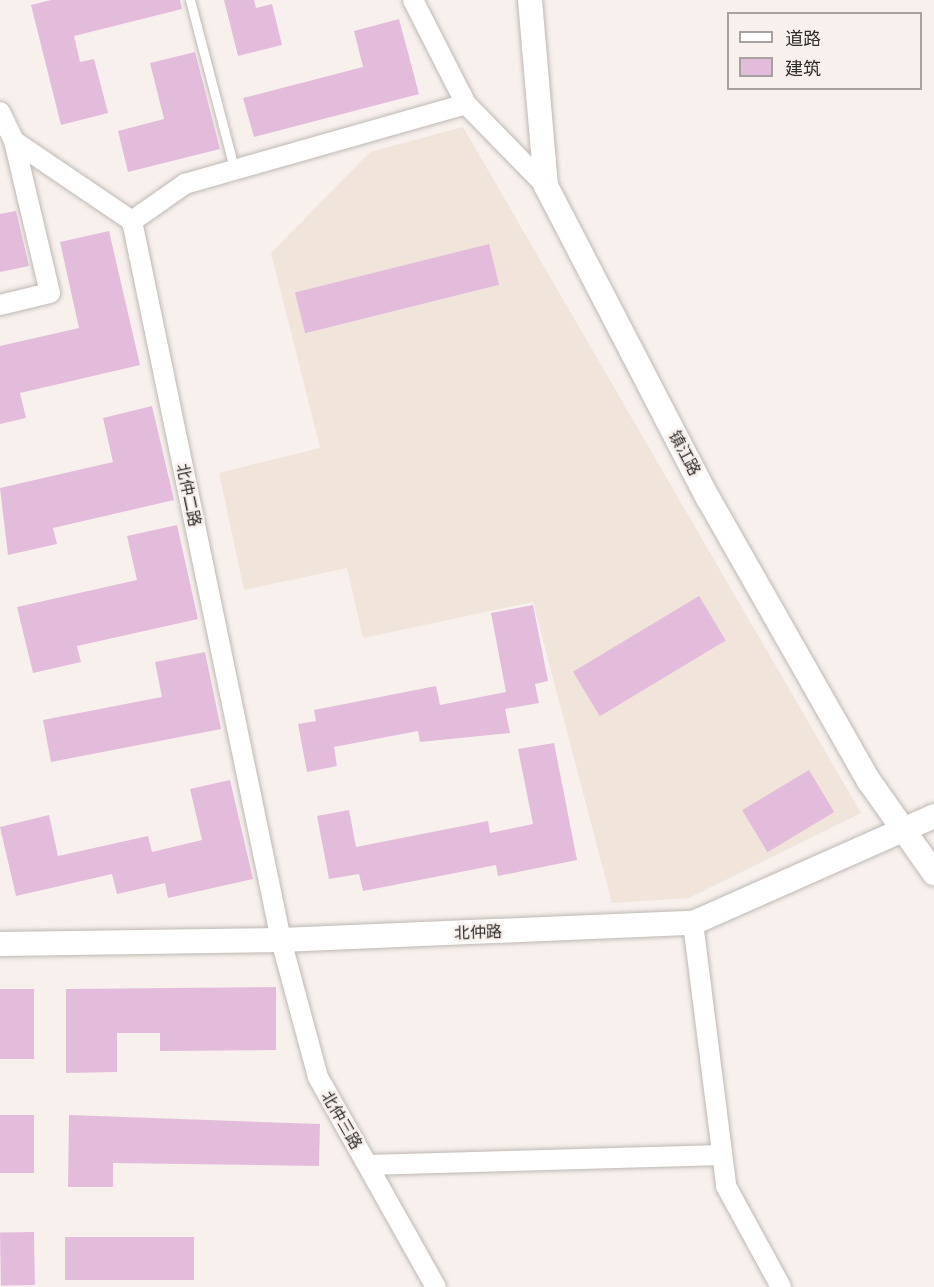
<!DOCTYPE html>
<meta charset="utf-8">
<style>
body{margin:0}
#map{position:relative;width:934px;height:1287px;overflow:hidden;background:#f7f0ec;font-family:"PT Sans Narrow","Noto Sans SC",sans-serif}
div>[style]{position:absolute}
.built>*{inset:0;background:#f1e4db}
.building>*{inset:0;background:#e3bcdc;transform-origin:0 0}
.roads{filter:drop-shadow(0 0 2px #beb8b4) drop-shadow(0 0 2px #beb8b4)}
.service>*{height:9px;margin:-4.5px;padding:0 4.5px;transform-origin:4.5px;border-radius:4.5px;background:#fff}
.minor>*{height:20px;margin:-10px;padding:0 10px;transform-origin:10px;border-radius:10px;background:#fff}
.tertiary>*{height:24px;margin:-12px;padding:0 12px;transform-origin:12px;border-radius:12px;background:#fff}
span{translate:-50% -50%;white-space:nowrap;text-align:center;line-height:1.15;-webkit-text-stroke:5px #f7f0ec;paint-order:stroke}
.street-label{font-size:16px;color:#2f2d2b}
.legend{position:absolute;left:727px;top:12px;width:195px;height:78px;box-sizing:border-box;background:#f7f0ec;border:2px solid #a7a29f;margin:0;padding:8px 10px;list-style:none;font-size:18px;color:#2f2d2b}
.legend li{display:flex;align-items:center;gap:12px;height:30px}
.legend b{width:30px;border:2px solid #a7a29f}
</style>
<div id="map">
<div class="built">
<div style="clip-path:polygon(463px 127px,861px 813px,689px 898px,612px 903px,533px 602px,363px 638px,347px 568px,244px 590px,219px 473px,320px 448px,271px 253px,370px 152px)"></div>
</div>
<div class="building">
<div style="clip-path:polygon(51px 0,180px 0,182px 9px,74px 36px,80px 62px,94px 59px,108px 113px,61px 125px,31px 5px)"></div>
<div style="clip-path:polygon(224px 0,254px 0,256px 8px,272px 4px,282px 45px,238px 56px)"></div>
<div style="clip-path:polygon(399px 19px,419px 94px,254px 137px,243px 98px,363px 67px,354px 31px)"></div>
<div style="clip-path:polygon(195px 52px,220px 149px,128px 172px,118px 131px,164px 119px,150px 63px)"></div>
<div style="clip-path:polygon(16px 211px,29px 266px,0 272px,0 214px)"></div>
<div style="clip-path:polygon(109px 231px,140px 365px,20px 393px,26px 418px,0 424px,0 346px,79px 328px,60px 242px)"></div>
<div style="left:489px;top:244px;width:42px;height:200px;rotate:76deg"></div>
<div style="clip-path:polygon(152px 406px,174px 500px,53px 528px,57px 544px,8px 555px,0 488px,113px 462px,103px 418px)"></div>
<div style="clip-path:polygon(177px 525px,198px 619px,77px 646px,81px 662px,33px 673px,17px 607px,137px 580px,127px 536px)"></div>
<div style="left:699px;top:596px;width:52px;height:147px;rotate:59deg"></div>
<div style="clip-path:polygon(533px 605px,548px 681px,535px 684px,539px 703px,505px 709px,510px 733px,420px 742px,418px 731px,334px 747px,337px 766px,307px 772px,298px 724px,316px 721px,314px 710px,436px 686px,440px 705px,506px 692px,491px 613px)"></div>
<div style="clip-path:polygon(205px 652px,221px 729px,51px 762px,43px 720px,162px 697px,155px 662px)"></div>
<div style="clip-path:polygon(554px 743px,577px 860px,498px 876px,496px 865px,363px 891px,359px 874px,329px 879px,317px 816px,349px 810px,356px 847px,488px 821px,490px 833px,533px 824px,518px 749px)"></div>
<div style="left:809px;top:770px;width:49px;height:78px;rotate:59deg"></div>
<div style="clip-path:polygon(230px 780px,253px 879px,168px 898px,165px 883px,117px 894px,112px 874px,16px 896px,0 827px,49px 815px,58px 856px,148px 836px,152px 852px,202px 840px,190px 789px)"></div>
<div style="clip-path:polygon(276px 987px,276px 1050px,160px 1051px,160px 1033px,117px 1033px,117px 1072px,66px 1073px,66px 989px)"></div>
<div style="left:0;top:989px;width:34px;height:70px"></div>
<div style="left:0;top:1115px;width:34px;height:58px"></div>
<div style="clip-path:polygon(69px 1115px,320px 1124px,319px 1166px,113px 1163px,113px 1187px,68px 1187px)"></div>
<div style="left:34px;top:1232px;width:53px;height:34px;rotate:89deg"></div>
<div style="left:65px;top:1237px;width:129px;height:43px"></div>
</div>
<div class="roads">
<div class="service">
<div style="left:190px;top:0;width:174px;rotate:75.3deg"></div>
</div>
<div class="minor">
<div style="left:413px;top:0;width:117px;rotate:63deg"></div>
<div style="left:466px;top:104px;width:115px;rotate:45.7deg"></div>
<div style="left:0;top:112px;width:32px;rotate:64deg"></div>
<div style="left:14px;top:141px;width:143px;rotate:34.1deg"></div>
<div style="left:132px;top:221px;width:734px;rotate:78.29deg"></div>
<div style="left:281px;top:940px;width:142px;rotate:74.9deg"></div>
<div style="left:318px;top:1077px;width:241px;rotate:60.7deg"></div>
<div style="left:132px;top:221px;width:65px;rotate:-34.9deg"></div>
<div style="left:185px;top:184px;width:292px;rotate:-15.9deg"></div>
<div style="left:0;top:305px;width:51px;rotate:-13.5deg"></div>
<div style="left:50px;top:293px;width:156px;rotate:-103.3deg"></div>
<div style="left:693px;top:923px;width:265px;rotate:82.8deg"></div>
<div style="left:726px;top:1186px;width:115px;rotate:61.4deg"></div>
<div style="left:368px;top:1165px;width:354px;rotate:-1.6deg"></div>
</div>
<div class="tertiary">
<div style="left:530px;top:0;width:187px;rotate:85.1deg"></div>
<div style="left:546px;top:186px;width:352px;rotate:62.6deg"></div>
<div style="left:708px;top:498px;width:326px;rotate:60.4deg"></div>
<div style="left:869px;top:781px;width:113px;rotate:54.8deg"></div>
<div style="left:0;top:944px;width:281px;rotate:-0.8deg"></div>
<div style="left:281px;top:940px;width:412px;rotate:-2.4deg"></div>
<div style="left:693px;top:923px;width:264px;rotate:-23.9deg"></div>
</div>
</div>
<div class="street-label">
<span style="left:685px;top:453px;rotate:62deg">镇江路</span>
<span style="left:189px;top:495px;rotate:78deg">北仲二路</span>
<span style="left:478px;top:932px;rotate:-2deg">北仲路</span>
<span style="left:342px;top:1120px;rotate:60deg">北仲三路</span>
</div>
<ul class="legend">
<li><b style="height:8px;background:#fff"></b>道路</li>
<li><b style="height:16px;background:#e3bcdc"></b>建筑</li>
</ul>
</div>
